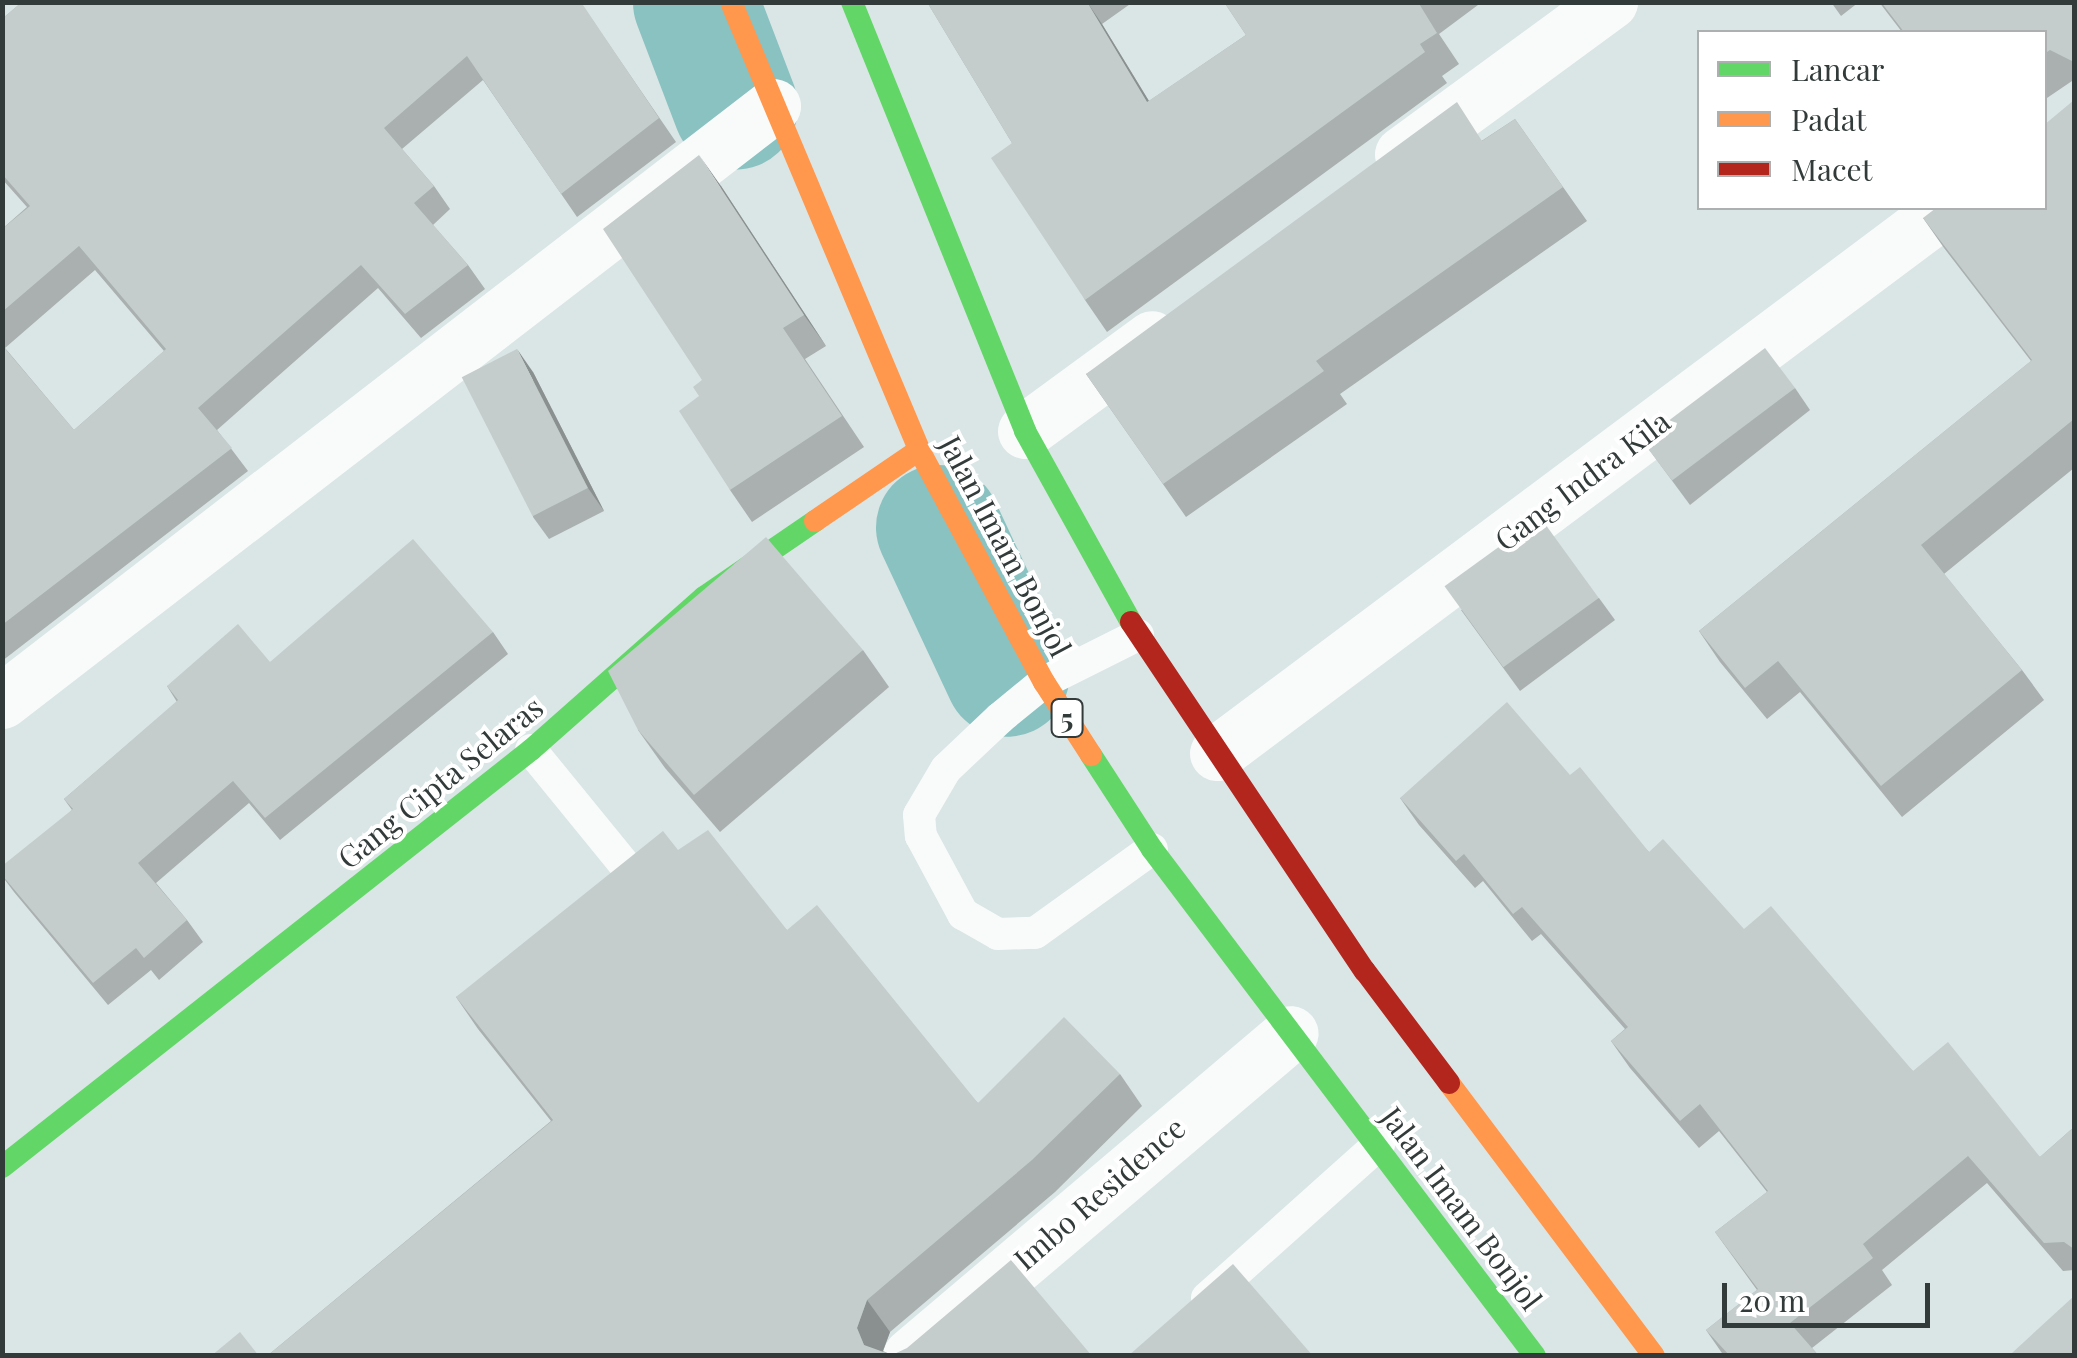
<!DOCTYPE html>
<style>
body{margin:0}
#map{position:relative;width:2077px;height:1358px;overflow:hidden;background:#dae5e5;font-family:"Playfair Display",serif}
div>[style]{position:absolute}
.river>*{height:125px;margin:-62.5px;padding:0 62.5px;transform-origin:62.5px;border-radius:62.5px;background:#89c2c1}
.lane>*{height:32px;margin:-16px;padding:0 16px;transform-origin:16px;border-radius:16px;background:#f9fbfb}
.street>*{height:55px;margin:-27.5px;padding:0 27.5px;transform-origin:27.5px;border-radius:27.5px;background:#f9fbfb}
.fast>*{height:22px;margin:-11px;padding:0 11px;transform-origin:11px;border-radius:11px;background:#63d668}
.slow>*{height:22px;margin:-11px;padding:0 11px;transform-origin:11px;border-radius:11px;background:#ff974d}
.jam>*{height:22px;margin:-11px;padding:0 11px;transform-origin:11px;border-radius:11px;background:#b3261e}
.wall>*{inset:0;background:#a9b0af}
.shaded-wall>*{inset:0;background:#89908f}
.building>*{inset:0;background:#c4cdcc;transform-origin:0 0}
span{translate:-50% -50%;white-space:nowrap;text-align:center;line-height:1.15;-webkit-text-stroke:8px #fff;paint-order:stroke}
.shield-label span{padding:2px 8px;background:#fff;border:2px solid;border-radius:8px;-webkit-text-stroke-width:0}
.shield-label{font-size:28px;color:#323a3a;font-weight:700}
.street-label{font-size:30px;color:#323a3a}
.frame{position:absolute;inset:0;border:5px solid #323a3a;pointer-events:none}
.legend{position:absolute;left:1697px;top:30px;width:350px;height:180px;box-sizing:border-box;background:#fff;border:2px solid #adb0b0;margin:0;padding:12px 18px;list-style:none;font-size:30px;color:#323a3a}
.legend li{display:flex;align-items:center;gap:20px;height:50px}
.legend b{width:50px;border:2px solid #adb0b0}
.scale{position:absolute;left:1722px;top:1283px;width:208px;height:45px;box-sizing:border-box;border:5px solid #323a3a;border-top:0;padding-left:12px;font-size:30px;line-height:35px;white-space:nowrap;color:#323a3a;-webkit-text-stroke:8px #fff;paint-order:stroke}
</style>
<div id="map">
<div class="river">
<div style="left:695px;top:2px;width:112px;rotate:69.1deg"></div>
<div style="left:938px;top:527px;width:162px;rotate:64.9deg"></div>
</div>
<div class="lane">
<div style="left:1138px;top:635px;width:105px;rotate:153.4deg"></div>
<div style="left:1044px;top:682px;width:57px;rotate:140.7deg"></div>
<div style="left:1000px;top:718px;width:74px;rotate:136.6deg"></div>
<div style="left:946px;top:769px;width:53px;rotate:120.4deg"></div>
<div style="left:919px;top:815px;width:21px;rotate:85deg"></div>
<div style="left:921px;top:836px;width:89px;rotate:61.7deg"></div>
<div style="left:963px;top:914px;width:40px;rotate:29.7deg"></div>
<div style="left:998px;top:934px;width:37px;rotate:-2deg"></div>
<div style="left:1035px;top:933px;width:144px;rotate:-35.7deg"></div>
<div style="left:531px;top:750px;width:154px;rotate:50.8deg"></div>
<div style="left:1207px;top:1298px;width:231px;rotate:-41.8deg"></div>
</div>
<div class="street">
<div style="left:1402px;top:154px;width:258px;rotate:-36.2deg"></div>
<div style="left:1025px;top:431px;width:157px;rotate:-36.2deg"></div>
<div style="left:2px;top:701px;width:974px;rotate:-37.66deg"></div>
<div style="left:1217px;top:753px;width:910px;rotate:-36.78deg"></div>
<div style="left:910px;top:1356px;width:499px;rotate:-40.3deg"></div>
</div>
<div class="fast">
<div style="left:852px;top:2px;width:463px;rotate:68deg"></div>
<div style="left:1025px;top:431px;width:218px;rotate:61deg"></div>
<div style="left:1091px;top:755px;width:112px;rotate:57deg"></div>
<div style="left:1152px;top:849px;width:635px;rotate:52.93deg"></div>
<div style="left:2px;top:1167px;width:674px;rotate:-38.25deg"></div>
<div style="left:531px;top:750px;width:231px;rotate:-41.5deg"></div>
<div style="left:704px;top:597px;width:135px;rotate:-34.4deg"></div>
</div>
<div class="slow">
<div style="left:731px;top:2px;width:486px;rotate:67.2deg"></div>
<div style="left:919px;top:450px;width:264px;rotate:61.7deg"></div>
<div style="left:1044px;top:682px;width:87px;rotate:57.2deg"></div>
<div style="left:815px;top:521px;width:126px;rotate:-34.3deg"></div>
<div style="left:1449px;top:1083px;width:341px;rotate:53.1deg"></div>
</div>
<div class="jam">
<div style="left:1131px;top:622px;width:420px;rotate:56.2deg"></div>
<div style="left:1365px;top:971px;width:140px;rotate:53.1deg"></div>
</div>
<div class="wall">
<div style="clip-path:polygon(evenodd,22px 2px,587px 2px,582px 5px,676px 142px,577px 217px,483px 80px,402px 149px,434px 186px,450px 209px,433px 225px,468px 265px,485px 289px,421px 338px,378px 288px,217px 430px,248px 471px,2px 661px,2px 229px,27px 207px,2px 179px,2px 19px,22px 2px,95px 270px,164px 351px,74px 430px,5px 348px,95px 270px)"></div>
<div style="clip-path:polygon(927px 2px,1133px 2px,1102px 24px,1149px 101px,1246px 35px,1224px 2px,1482px 2px,1439px 34px,1459px 64px,1442px 76px,1447px 83px,1107px 332px,1085px 300px,1012px 143px)"></div>
<div style="clip-path:polygon(1831px 2px,1859px 2px,1841px 16px)"></div>
<div style="clip-path:polygon(1879px 2px,2074px 2px,2074px 82px,2072px 81px,2044px 100px,2044px 32px,1902px 32px)"></div>
<div style="clip-path:polygon(2074px 100px,2074px 468px,1944px 574px,2022px 670px,2044px 700px,1902px 817px,1800px 692px,1767px 719px,1720px 662px,1699px 631px,2031px 361px,1944px 248px,1923px 218px,2044px 208px)"></div>
<div style="clip-path:polygon(1515px 119px,1587px 221px,1340px 394px,1347px 404px,1186px 517px,1086px 374px,1483px 140px)"></div>
<div style="clip-path:polygon(721px 186px,826px 346px,805px 359px,864px 447px,752px 522px,730px 490px,699px 396px,702px 380px)"></div>
<div style="clip-path:polygon(533px 372px,604px 511px,549px 539px,533px 517px)"></div>
<div style="clip-path:polygon(1795px 388px,1810px 410px,1690px 505px,1642px 440px)"></div>
<div style="clip-path:polygon(1599px 598px,1615px 620px,1520px 691px,1461px 610px)"></div>
<div style="clip-path:polygon(493px 632px,508px 654px,280px 840px,249px 803px,156px 883px,187px 920px,203px 942px,159px 980px,151px 970px,108px 1005px,14px 892px,2px 876px,72px 810px,64px 799px,177px 702px,167px 686px,270px 662px)"></div>
<div style="clip-path:polygon(863px 650px,889px 687px,720px 832px,665px 768px,638px 730px)"></div>
<div style="clip-path:polygon(1570px 775px,1649px 852px,1913px 1071px,2040px 1157px,2074px 1127px,2074px 1270px,2063px 1271px,1987px 1183px,1882px 1270px,1892px 1285px,1812px 1348px,1819px 1356px,1724px 1356px,1706px 1330px,1757px 1290px,1715px 1232px,1767px 1192px,1719px 1131px,1699px 1148px,1630px 1068px,1611px 1041px,1625px 1029px,1541px 934px,1532px 941px,1483px 881px,1475px 888px,1419px 825px,1400px 798px)"></div>
<div style="clip-path:polygon(678px 850px,787px 930px,978px 1103px,1120px 1074px,1142px 1106px,1055px 1192px,890px 1332px,883px 1351px,892px 1355px,267px 1356px,551px 1121px,478px 1029px,456px 997px)"></div>
</div>
<div class="shaded-wall">
<div style="clip-path:polygon(1087px 2px,1102px 24px,1169px 134px,1147px 102px)"></div>
<div style="clip-path:polygon(699px 155px,721px 186px,826px 346px,804px 315px)"></div>
<div style="clip-path:polygon(517px 349px,533px 372px,604px 511px,588px 488px)"></div>
<div style="clip-path:polygon(867px 1300px,890px 1332px,881px 1356px,864px 1345px,857px 1328px)"></div>
</div>
<div class="building">
<div style="clip-path:polygon(22px 2px,581px 2px,659px 118px,561px 194px,467px 56px,384px 128px,434px 186px,414px 203px,468px 265px,405px 314px,361px 265px,198px 408px,232px 448px,2px 625px,2px 345px,74px 430px,166px 349px,79px 246px,2px 312px,2px 229px,30px 206px,2px 174px,2px 19px)"></div>
<div style="clip-path:polygon(927px 2px,1087px 2px,1147px 102px,1246px 35px,1224px 2px,1418px 2px,1437px 33px,1420px 44px,1425px 52px,1085px 300px,991px 158px,1012px 143px)"></div>
<div style="clip-path:polygon(1881px 2px,2074px 2px,2074px 62px,2050px 50px,2044px 54px,2044px 32px,1904px 32px)"></div>
<div style="clip-path:polygon(2074px 100px,2074px 419px,1921px 545px,2022px 670px,1881px 786px,1778px 661px,1745px 688px,1699px 631px,2032px 360px,1923px 218px,1936px 208px,2044px 208px,2044px 125px)"></div>
<div style="clip-path:polygon(1457px 102px,1482px 141px,1515px 119px,1563px 187px,1316px 361px,1324px 371px,1163px 484px,1086px 374px)"></div>
<div style="clip-path:polygon(699px 155px,804px 315px,783px 328px,842px 416px,730px 490px,679px 411px,699px 396px,693px 387px,702px 380px,603px 229px)"></div>
<div style="left:1765px;top:348px;width:50px;height:154px;rotate:53deg"></div>
<div style="left:517px;top:349px;width:156px;height:62px;rotate:63deg"></div>
<div style="left:1540px;top:517px;width:100px;height:118px;rotate:54deg"></div>
<div style="clip-path:polygon(766px 537px,863px 650px,694px 795px,638px 730px,608px 671px)"></div>
<div style="clip-path:polygon(413px 539px,493px 632px,265px 818px,233px 781px,138px 863px,187px 920px,144px 958px,136px 948px,93px 983px,2px 875px,2px 866px,73px 809px,64px 799px,178px 700px,167px 686px,238px 624px,270px 662px)"></div>
<div style="clip-path:polygon(1507px 702px,1570px 775px,1580px 767px,1649px 852px,1663px 839px,1744px 929px,1771px 906px,1913px 1071px,1948px 1042px,2040px 1157px,2074px 1127px,2074px 1249px,2064px 1242px,2044px 1243px,1968px 1156px,1863px 1244px,1873px 1258px,1790px 1323px,1819px 1356px,1730px 1356px,1706px 1330px,1758px 1289px,1715px 1232px,1768px 1191px,1700px 1104px,1680px 1121px,1611px 1041px,1628px 1027px,1522px 907px,1513px 914px,1464px 854px,1456px 861px,1400px 798px)"></div>
<div style="clip-path:polygon(708px 830px,787px 930px,817px 905px,978px 1103px,1064px 1017px,1120px 1074px,1032px 1160px,867px 1300px,857px 1328px,864px 1345px,892px 1355px,907px 1348px,1011px 1260px,1092px 1356px,267px 1356px,553px 1120px,456px 997px,663px 831px,678px 850px)"></div>
<div style="clip-path:polygon(1233px 1264px,1313px 1356px,1128px 1356px)"></div>
<div style="clip-path:polygon(2074px 1296px,2074px 1356px,2006px 1356px,2012px 1353px)"></div>
<div style="clip-path:polygon(240px 1332px,259px 1356px,211px 1356px)"></div>
</div>
<div class="shield-label">
<span style="left:1067px;top:718px">5</span>
</div>
<div class="street-label">
<span style="left:1582px;top:480px;rotate:-37deg">Gang Indra Kila</span>
<span style="left:1006px;top:546px;rotate:62deg">Jalan Imam Bonjol</span>
<span style="left:440px;top:782px;rotate:-39deg">Gang Cipta Selaras</span>
<span style="left:1099px;top:1193px;rotate:-41deg">Imbo Residence</span>
<span style="left:1462px;top:1208px;rotate:53deg">Jalan Imam Bonjol</span>
</div>
<div class="frame"></div>
<ul class="legend">
<li><b style="height:12px;background:#63d668"></b>Lancar</li>
<li><b style="height:12px;background:#ff974d"></b>Padat</li>
<li><b style="height:12px;background:#b3261e"></b>Macet</li>
</ul>
<div class="scale">20 m</div>
</div>
